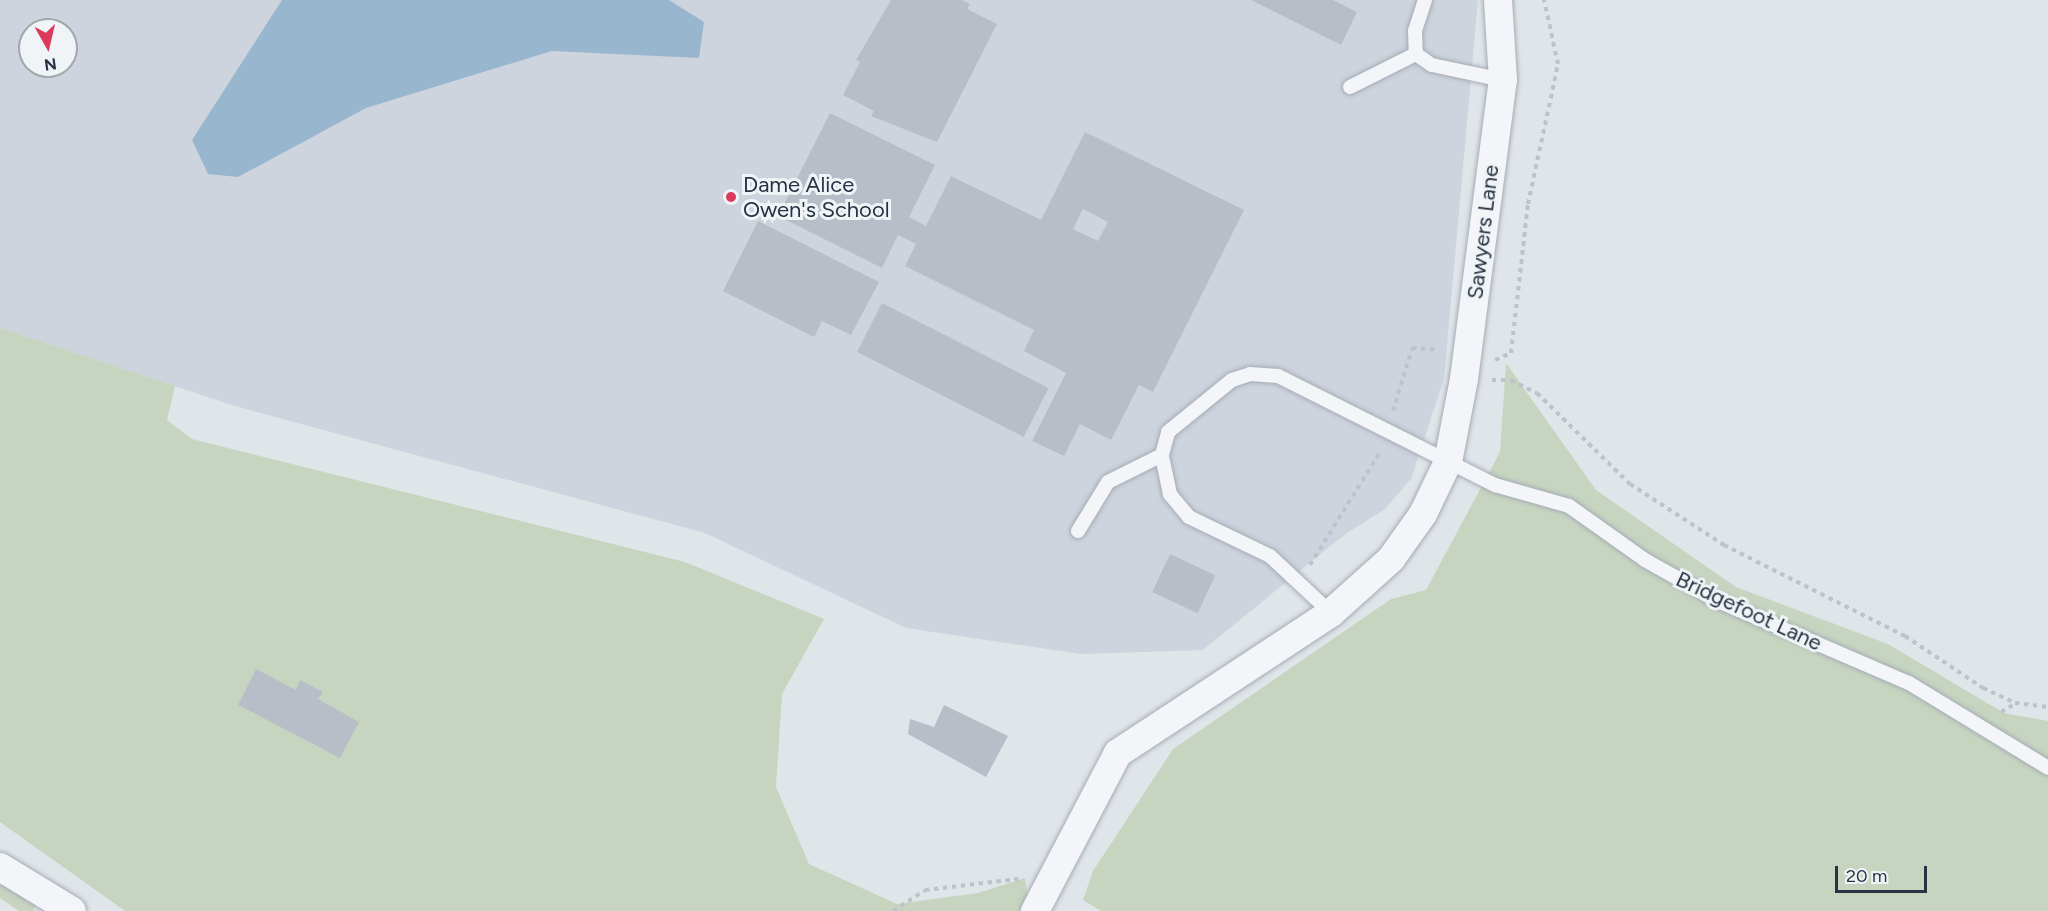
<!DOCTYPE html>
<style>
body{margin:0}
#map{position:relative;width:2048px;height:911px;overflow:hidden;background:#e0e5ea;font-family:Figtree,sans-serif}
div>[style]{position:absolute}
.built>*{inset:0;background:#ced4dd}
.green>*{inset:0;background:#c7d5c0}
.water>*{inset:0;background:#98b6ce}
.building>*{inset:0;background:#b7bec8;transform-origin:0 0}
.path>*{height:4px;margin-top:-2px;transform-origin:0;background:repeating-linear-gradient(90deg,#bec3c9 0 4.5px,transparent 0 9px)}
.roads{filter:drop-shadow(0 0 2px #a5acb5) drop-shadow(0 0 2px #a5acb5)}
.service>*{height:14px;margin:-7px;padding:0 7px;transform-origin:7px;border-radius:7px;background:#f3f5f8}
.minor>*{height:28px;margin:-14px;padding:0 14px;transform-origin:14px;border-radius:14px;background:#f3f5f8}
.dots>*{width:16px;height:16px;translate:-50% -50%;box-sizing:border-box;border:3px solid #f0f4f7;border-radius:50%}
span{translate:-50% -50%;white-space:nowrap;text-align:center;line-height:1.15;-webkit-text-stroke:6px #f0f4f7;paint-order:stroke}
.poi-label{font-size:22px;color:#273343}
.left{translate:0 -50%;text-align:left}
.street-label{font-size:22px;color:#273343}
.north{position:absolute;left:18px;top:18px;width:60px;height:60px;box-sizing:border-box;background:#f0f4f7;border:2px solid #a0a7af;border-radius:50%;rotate:172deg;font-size:16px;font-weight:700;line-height:24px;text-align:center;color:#273343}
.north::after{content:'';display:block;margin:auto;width:21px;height:27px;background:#db3a5d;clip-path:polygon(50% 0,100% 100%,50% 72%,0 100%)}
.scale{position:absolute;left:1835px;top:866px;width:92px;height:27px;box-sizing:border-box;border:3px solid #273343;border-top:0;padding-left:8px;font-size:18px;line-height:21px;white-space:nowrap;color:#273343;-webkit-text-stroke:4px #f0f4f7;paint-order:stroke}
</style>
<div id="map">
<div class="built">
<div style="clip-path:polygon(evenodd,0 0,1478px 0,1444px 379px,1411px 479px,1385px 509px,1344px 535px,1203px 650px,1081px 654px,906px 628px,705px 533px,238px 407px,0 328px,0 0,30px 30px,66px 30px,66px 66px,30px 66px,30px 30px)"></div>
</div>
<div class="green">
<div style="clip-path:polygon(0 328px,175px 386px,167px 420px,192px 439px,685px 562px,824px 619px,782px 694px,776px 787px,809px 864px,897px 904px,978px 893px,1025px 878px,1028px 897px,1019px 911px,125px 911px,0 822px)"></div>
<div style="clip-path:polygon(1506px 363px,1596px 490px,1736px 587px,1888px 644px,2004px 713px,2048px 721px,2048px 911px,1101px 911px,1083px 900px,1093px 871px,1173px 749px,1391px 599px,1426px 590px,1500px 452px)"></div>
<div style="clip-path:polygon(0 882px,36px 904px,33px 911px,19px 911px,0 898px)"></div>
</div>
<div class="water">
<div style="clip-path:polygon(282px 0,669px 0,704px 22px,699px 58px,552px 51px,366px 108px,238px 177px,208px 174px,192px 140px)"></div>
</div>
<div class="building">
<div style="clip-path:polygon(891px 0,962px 0,970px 4px,967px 9px,997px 24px,937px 142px,871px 116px,874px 111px,843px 95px,860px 62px,856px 60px)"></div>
<div style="clip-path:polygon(1251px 0,1333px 0,1357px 12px,1341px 45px)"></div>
<div style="clip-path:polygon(evenodd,830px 113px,935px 165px,909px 217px,926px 226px,951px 176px,1041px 220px,1085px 132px,1244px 210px,1153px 392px,1139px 385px,1111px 440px,1080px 424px,1064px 456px,1032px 441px,1066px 373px,1024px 351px,1034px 330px,905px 266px,916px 244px,898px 235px,882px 268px,778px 216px,830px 113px,1083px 209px,1108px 222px,1098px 241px,1073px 229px,1083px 209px)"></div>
<div style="clip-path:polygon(758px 221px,879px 282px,851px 335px,822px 321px,814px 337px,723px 291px)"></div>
<div style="left:882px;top:303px;width:187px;height:55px;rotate:27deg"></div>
<div style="left:1170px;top:554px;width:50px;height:42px;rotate:25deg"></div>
<div style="clip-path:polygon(256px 669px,296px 690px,300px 680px,323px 692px,318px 699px,359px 722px,340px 758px,238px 705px)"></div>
<div style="clip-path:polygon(944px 705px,1008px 736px,986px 777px,908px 734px,910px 719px,934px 727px)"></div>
</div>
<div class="path">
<div style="left:1495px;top:360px;width:17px;rotate:-24deg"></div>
<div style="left:1511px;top:353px;width:150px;rotate:-83.5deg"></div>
<div style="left:1528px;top:204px;width:143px;rotate:-77.9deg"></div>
<div style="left:1558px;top:64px;width:66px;rotate:-102.3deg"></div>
<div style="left:1492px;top:380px;width:19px"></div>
<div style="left:1511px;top:380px;width:29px;rotate:27deg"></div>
<div style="left:1537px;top:393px;width:130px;rotate:44.4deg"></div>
<div style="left:1630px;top:484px;width:112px;rotate:33deg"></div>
<div style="left:1724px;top:545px;width:203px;rotate:26.7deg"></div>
<div style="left:1905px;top:636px;width:94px;rotate:33.7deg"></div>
<div style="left:1983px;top:688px;width:35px;rotate:25deg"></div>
<div style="left:2015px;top:703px;width:33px;rotate:7deg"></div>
<div style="left:1393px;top:411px;width:66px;rotate:-73.2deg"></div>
<div style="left:1412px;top:348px;width:26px;rotate:4deg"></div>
<div style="left:1310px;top:565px;width:133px;rotate:-58.2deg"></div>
<div style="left:2001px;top:712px;width:16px;rotate:-30deg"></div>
<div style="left:893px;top:911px;width:38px;rotate:-33deg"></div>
<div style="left:925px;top:890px;width:94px;rotate:-6.7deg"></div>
</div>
<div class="roads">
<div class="service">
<div style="left:1425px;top:0;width:33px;rotate:108deg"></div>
<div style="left:1415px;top:31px;width:23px;rotate:88deg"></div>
<div style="left:1416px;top:54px;width:19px;rotate:35deg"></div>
<div style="left:1432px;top:65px;width:73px;rotate:11.9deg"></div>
<div style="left:1350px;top:87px;width:74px;rotate:-26.6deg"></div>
<div style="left:1078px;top:531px;width:57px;rotate:-58.5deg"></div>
<div style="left:1108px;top:482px;width:60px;rotate:-26.6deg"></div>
<div style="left:1331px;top:613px;width:83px;rotate:-136.9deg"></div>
<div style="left:1270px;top:556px;width:90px;rotate:-154.3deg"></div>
<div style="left:1189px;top:517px;width:30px;rotate:-130deg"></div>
<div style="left:1170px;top:494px;width:40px;rotate:-102deg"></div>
<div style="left:1162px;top:455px;width:24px;rotate:-75deg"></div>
<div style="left:1168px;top:432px;width:82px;rotate:-39.1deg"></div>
<div style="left:1232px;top:380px;width:19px;rotate:-18deg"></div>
<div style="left:1250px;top:374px;width:28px;rotate:4deg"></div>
<div style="left:1278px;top:376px;width:243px;rotate:26.7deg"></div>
<div style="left:1495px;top:485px;width:77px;rotate:15.8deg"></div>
<div style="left:1569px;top:506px;width:93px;rotate:35.4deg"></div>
<div style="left:1645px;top:560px;width:81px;rotate:29.4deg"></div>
<div style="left:1716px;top:600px;width:210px;rotate:23.3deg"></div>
<div style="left:1909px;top:683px;width:163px;rotate:31.4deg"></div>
</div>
<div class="minor">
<div style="left:0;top:867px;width:84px;rotate:31.4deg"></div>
<div style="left:1035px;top:911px;width:178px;rotate:-62.3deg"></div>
<div style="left:1118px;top:753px;width:255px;rotate:-33.3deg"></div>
<div style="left:1331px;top:613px;width:81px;rotate:-42deg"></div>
<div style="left:1391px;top:559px;width:55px;rotate:-54.6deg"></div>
<div style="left:1423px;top:514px;width:58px;rotate:-64.3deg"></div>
<div style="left:1448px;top:462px;width:85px;rotate:-79.1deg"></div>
<div style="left:1464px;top:379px;width:302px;rotate:-82.6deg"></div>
<div style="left:1503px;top:80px;width:80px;rotate:-93.6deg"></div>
</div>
</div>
<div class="dots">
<div style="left:731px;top:197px;background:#db3a5d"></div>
</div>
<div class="poi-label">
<span class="left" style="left:743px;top:197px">Dame Alice<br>Owen's School</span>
</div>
<div class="street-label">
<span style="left:1483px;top:232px;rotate:-83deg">Sawyers Lane</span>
<span style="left:1749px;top:611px;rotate:25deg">Bridgefoot Lane</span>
</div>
<div class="north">N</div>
<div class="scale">20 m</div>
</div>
